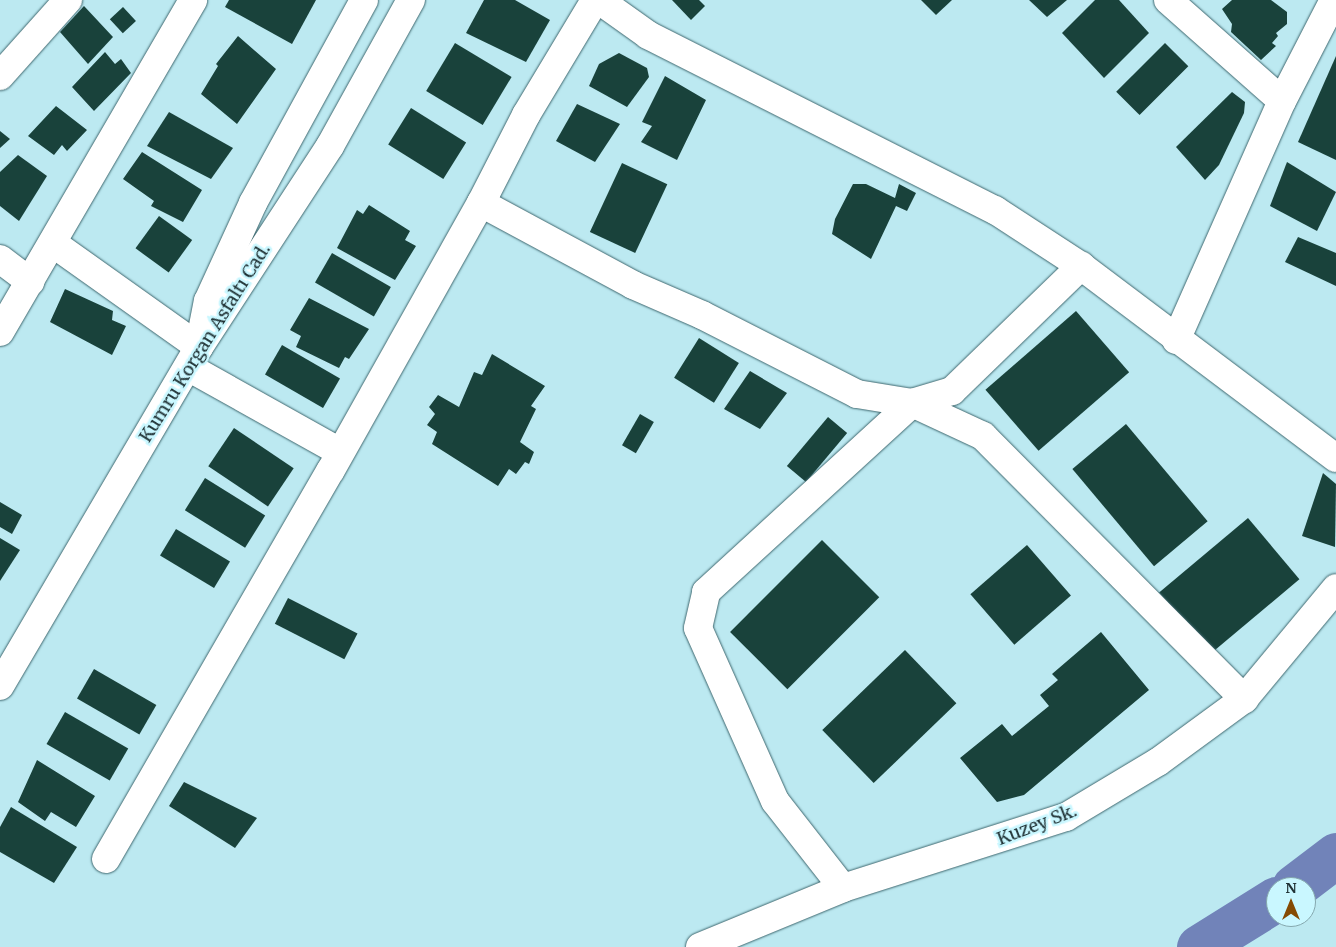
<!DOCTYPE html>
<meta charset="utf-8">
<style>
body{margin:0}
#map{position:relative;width:1336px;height:947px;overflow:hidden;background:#bce9f1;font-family:Merriweather,serif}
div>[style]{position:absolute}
.river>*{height:45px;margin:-22.5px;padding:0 22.5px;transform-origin:22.5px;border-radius:22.5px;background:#7183b9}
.building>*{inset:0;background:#19423b;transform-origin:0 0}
.roads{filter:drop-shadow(0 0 1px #3e676e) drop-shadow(0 0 1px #3e676e)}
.minor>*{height:28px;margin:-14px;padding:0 14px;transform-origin:14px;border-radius:14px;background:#fff}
.secondary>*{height:28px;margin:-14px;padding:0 14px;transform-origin:14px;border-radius:14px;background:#fff}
span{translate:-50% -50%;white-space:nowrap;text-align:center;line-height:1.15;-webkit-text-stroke:5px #c9f7ff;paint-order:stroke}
.street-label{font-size:18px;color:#203235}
.north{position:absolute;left:1266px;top:877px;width:50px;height:50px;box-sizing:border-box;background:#c9f7ff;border:1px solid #85a8ae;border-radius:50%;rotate:0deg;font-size:14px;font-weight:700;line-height:20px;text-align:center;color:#203235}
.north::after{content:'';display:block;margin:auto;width:18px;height:22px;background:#854a03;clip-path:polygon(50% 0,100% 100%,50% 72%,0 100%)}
</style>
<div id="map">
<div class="river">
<div style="left:1294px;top:887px;width:53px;rotate:-37.3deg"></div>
<div style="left:1199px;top:947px;width:91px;rotate:-31.9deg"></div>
</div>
<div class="building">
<div style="clip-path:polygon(229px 0,316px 0,292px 44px,225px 7px)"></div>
<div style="clip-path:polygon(484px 0,515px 0,550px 20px,526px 62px,466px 33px)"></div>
<div style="clip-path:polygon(672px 0,699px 0,705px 6px,691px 20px)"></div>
<div style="clip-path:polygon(921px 0,952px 0,936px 15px)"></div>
<div style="clip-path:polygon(1029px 0,1067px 0,1047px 17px)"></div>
<div style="clip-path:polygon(1095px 0,1119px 0,1149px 33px,1104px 78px,1062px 33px)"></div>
<div style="clip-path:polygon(1232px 0,1271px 0,1287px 12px,1287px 24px,1276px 33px,1278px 36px,1272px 43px,1276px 46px,1261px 60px,1231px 32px,1232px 24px,1222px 9px)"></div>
<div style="clip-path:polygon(84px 6px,113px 37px,88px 64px,60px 32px)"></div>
<div style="left:123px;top:7px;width:19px;height:18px;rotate:47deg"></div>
<div style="clip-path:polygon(238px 36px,276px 69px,237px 124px,201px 94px,218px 66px,216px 64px)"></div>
<div style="left:455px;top:43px;width:66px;height:56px;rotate:31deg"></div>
<div style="left:1165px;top:43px;width:33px;height:69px;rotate:45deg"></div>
<div style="clip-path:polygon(105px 52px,115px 64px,121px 59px,131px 73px,94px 111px,72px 87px)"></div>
<div style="clip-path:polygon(619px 53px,647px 68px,649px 77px,627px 107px,589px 86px,599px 64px)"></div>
<div style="clip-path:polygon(1336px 56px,1336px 160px,1298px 142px)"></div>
<div style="clip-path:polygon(665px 76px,706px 100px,677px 160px,641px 142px,652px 126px,642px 122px)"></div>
<div style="clip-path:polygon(1232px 92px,1245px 102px,1244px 113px,1219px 165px,1205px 180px,1176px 147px)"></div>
<div style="clip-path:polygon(577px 104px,620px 124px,595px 162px,556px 141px)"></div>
<div style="clip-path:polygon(56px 106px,87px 130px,67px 151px,62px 145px,54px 155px,28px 136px)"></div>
<div style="left:411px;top:108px;width:65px;height:43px;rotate:32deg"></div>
<div style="clip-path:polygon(169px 112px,233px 148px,211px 179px,147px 146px)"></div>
<div style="clip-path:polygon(0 131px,10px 139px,0 148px)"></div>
<div style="clip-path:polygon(142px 152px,202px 190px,183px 222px,151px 206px,154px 201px,123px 179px)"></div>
<div style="clip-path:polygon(18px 155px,47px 176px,19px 221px,0 206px,0 172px)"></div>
<div style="clip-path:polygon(1287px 162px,1336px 192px,1317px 231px,1270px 206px)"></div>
<div style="left:622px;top:163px;width:50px;height:76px;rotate:25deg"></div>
<div style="clip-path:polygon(853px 184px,866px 184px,895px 198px,899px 184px,916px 193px,907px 211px,896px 206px,871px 259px,832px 234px,835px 219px)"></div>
<div style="clip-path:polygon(369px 205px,410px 231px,405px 240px,416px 246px,395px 280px,337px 248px,357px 210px,363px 214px)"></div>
<div style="left:159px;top:216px;width:41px;height:40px;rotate:36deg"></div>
<div style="clip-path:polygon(1298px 237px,1336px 253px,1336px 286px,1285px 262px)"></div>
<div style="left:332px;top:253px;width:68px;height:34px;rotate:30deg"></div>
<div style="clip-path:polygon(65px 289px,113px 311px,112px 320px,126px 326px,112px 355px,50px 322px)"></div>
<div style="clip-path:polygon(309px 298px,369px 329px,349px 359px,345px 357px,339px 368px,296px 347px,301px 336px,290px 330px)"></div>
<div style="left:1076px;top:311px;width:81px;height:120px;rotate:49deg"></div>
<div style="left:699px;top:338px;width:47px;height:47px;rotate:32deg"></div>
<div style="left:282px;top:345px;width:67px;height:34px;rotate:30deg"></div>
<div style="clip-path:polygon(492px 354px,545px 386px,531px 406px,536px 409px,520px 442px,534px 452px,529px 464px,525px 462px,516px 474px,509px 469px,498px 486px,432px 444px,437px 432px,427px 425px,435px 414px,429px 407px,438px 395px,459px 407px,474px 372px,482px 375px)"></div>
<div style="clip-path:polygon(750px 371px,787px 393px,760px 429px,724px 409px)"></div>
<div style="left:640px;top:414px;width:16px;height:36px;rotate:30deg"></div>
<div style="left:828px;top:417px;width:25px;height:64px;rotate:40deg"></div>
<div style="left:1126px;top:424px;width:127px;height:70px;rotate:50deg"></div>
<div style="left:234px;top:428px;width:72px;height:46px;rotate:34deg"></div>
<div style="clip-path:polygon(1323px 473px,1336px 484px,1335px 547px,1302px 536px)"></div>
<div style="left:205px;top:478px;width:71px;height:38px;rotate:32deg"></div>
<div style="clip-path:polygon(0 502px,22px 515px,12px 534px,0 527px)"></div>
<div style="left:1248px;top:518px;width:80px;height:116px;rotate:50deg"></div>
<div style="left:176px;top:529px;width:63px;height:31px;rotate:31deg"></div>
<div style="clip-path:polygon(0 538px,20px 550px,0 581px)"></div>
<div style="left:822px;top:540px;width:81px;height:130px;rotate:45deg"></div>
<div style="left:1027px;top:545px;width:67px;height:75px;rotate:49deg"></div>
<div style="left:288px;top:598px;width:78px;height:29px;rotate:27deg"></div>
<div style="clip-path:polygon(1101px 632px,1149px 690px,1024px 795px,997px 802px,960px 758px,1002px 724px,1012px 736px,1049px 706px,1040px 695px,1058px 680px,1052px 674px)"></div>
<div style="left:905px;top:650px;width:74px;height:115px;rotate:46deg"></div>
<div style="left:94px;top:669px;width:72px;height:34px;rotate:30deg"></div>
<div style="left:65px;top:712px;width:73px;height:37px;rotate:30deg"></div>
<div style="clip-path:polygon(37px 760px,95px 796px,76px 827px,51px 812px,45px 821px,18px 802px)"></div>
<div style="clip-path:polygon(184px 782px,257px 818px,235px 848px,169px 806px)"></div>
<div style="clip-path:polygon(11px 807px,77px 847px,54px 883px,0 852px,0 827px)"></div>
</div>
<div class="roads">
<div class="minor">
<div style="left:599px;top:0;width:60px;rotate:35.5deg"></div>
<div style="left:648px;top:35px;width:389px;rotate:26.8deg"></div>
<div style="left:995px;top:210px;width:103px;rotate:33.1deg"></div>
<div style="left:1081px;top:266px;width:319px;rotate:37deg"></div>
<div style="left:1168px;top:0;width:152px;rotate:41.5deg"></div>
<div style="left:0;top:76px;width:102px;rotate:-48.2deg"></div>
<div style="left:481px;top:203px;width:173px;rotate:28.3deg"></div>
<div style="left:633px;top:285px;width:75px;rotate:23.5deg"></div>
<div style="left:702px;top:315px;width:174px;rotate:27deg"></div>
<div style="left:857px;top:394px;width:56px;rotate:9.3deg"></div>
<div style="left:912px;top:403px;width:78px;rotate:24.9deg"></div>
<div style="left:983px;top:436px;width:371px;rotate:45.2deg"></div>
<div style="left:54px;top:244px;width:178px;rotate:35.4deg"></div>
<div style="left:0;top:259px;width:38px;rotate:37deg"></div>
<div style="left:0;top:332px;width:384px;rotate:-59.8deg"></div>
<div style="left:1176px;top:340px;width:261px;rotate:-66.1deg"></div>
<div style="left:1282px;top:101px;width:114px;rotate:-62.8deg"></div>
<div style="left:188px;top:367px;width:174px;rotate:29.2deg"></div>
<div style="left:106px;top:859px;width:449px;rotate:-60deg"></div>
<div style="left:331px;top:470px;width:306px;rotate:-60.7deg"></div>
<div style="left:481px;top:203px;width:99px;rotate:-62.9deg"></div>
<div style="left:526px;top:115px;width:134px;rotate:-59deg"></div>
<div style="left:843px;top:888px;width:110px;rotate:-128deg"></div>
<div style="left:775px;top:801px;width:189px;rotate:-114deg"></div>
<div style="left:698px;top:628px;width:37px;rotate:-77deg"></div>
<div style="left:706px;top:592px;width:280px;rotate:-42.5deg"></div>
<div style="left:912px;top:403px;width:42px;rotate:-16.7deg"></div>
<div style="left:952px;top:391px;width:180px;rotate:-44.1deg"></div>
<div style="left:700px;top:947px;width:155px;rotate:-22.4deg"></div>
<div style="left:843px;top:888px;width:234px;rotate:-17.7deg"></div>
<div style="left:1066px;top:817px;width:107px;rotate:-30.9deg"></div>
<div style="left:1158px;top:762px;width:107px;rotate:-36.2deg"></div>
<div style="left:1244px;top:699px;width:144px;rotate:-50.3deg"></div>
</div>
<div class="secondary">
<div style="left:203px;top:326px;width:25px;rotate:-79deg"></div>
<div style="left:208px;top:301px;width:108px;rotate:-65.3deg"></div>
<div style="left:253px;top:203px;width:231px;rotate:-61.3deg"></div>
<div style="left:0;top:686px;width:393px;rotate:-59.6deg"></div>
<div style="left:199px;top:347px;width:240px;rotate:-56.9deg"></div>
<div style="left:330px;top:146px;width:167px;rotate:-61deg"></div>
</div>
</div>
<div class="street-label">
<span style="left:205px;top:343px;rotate:-58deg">Kumru Korgan Asfaltı Cad.</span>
<span style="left:1037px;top:825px;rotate:-21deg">Kuzey Sk.</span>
</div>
<div class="north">N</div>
</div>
